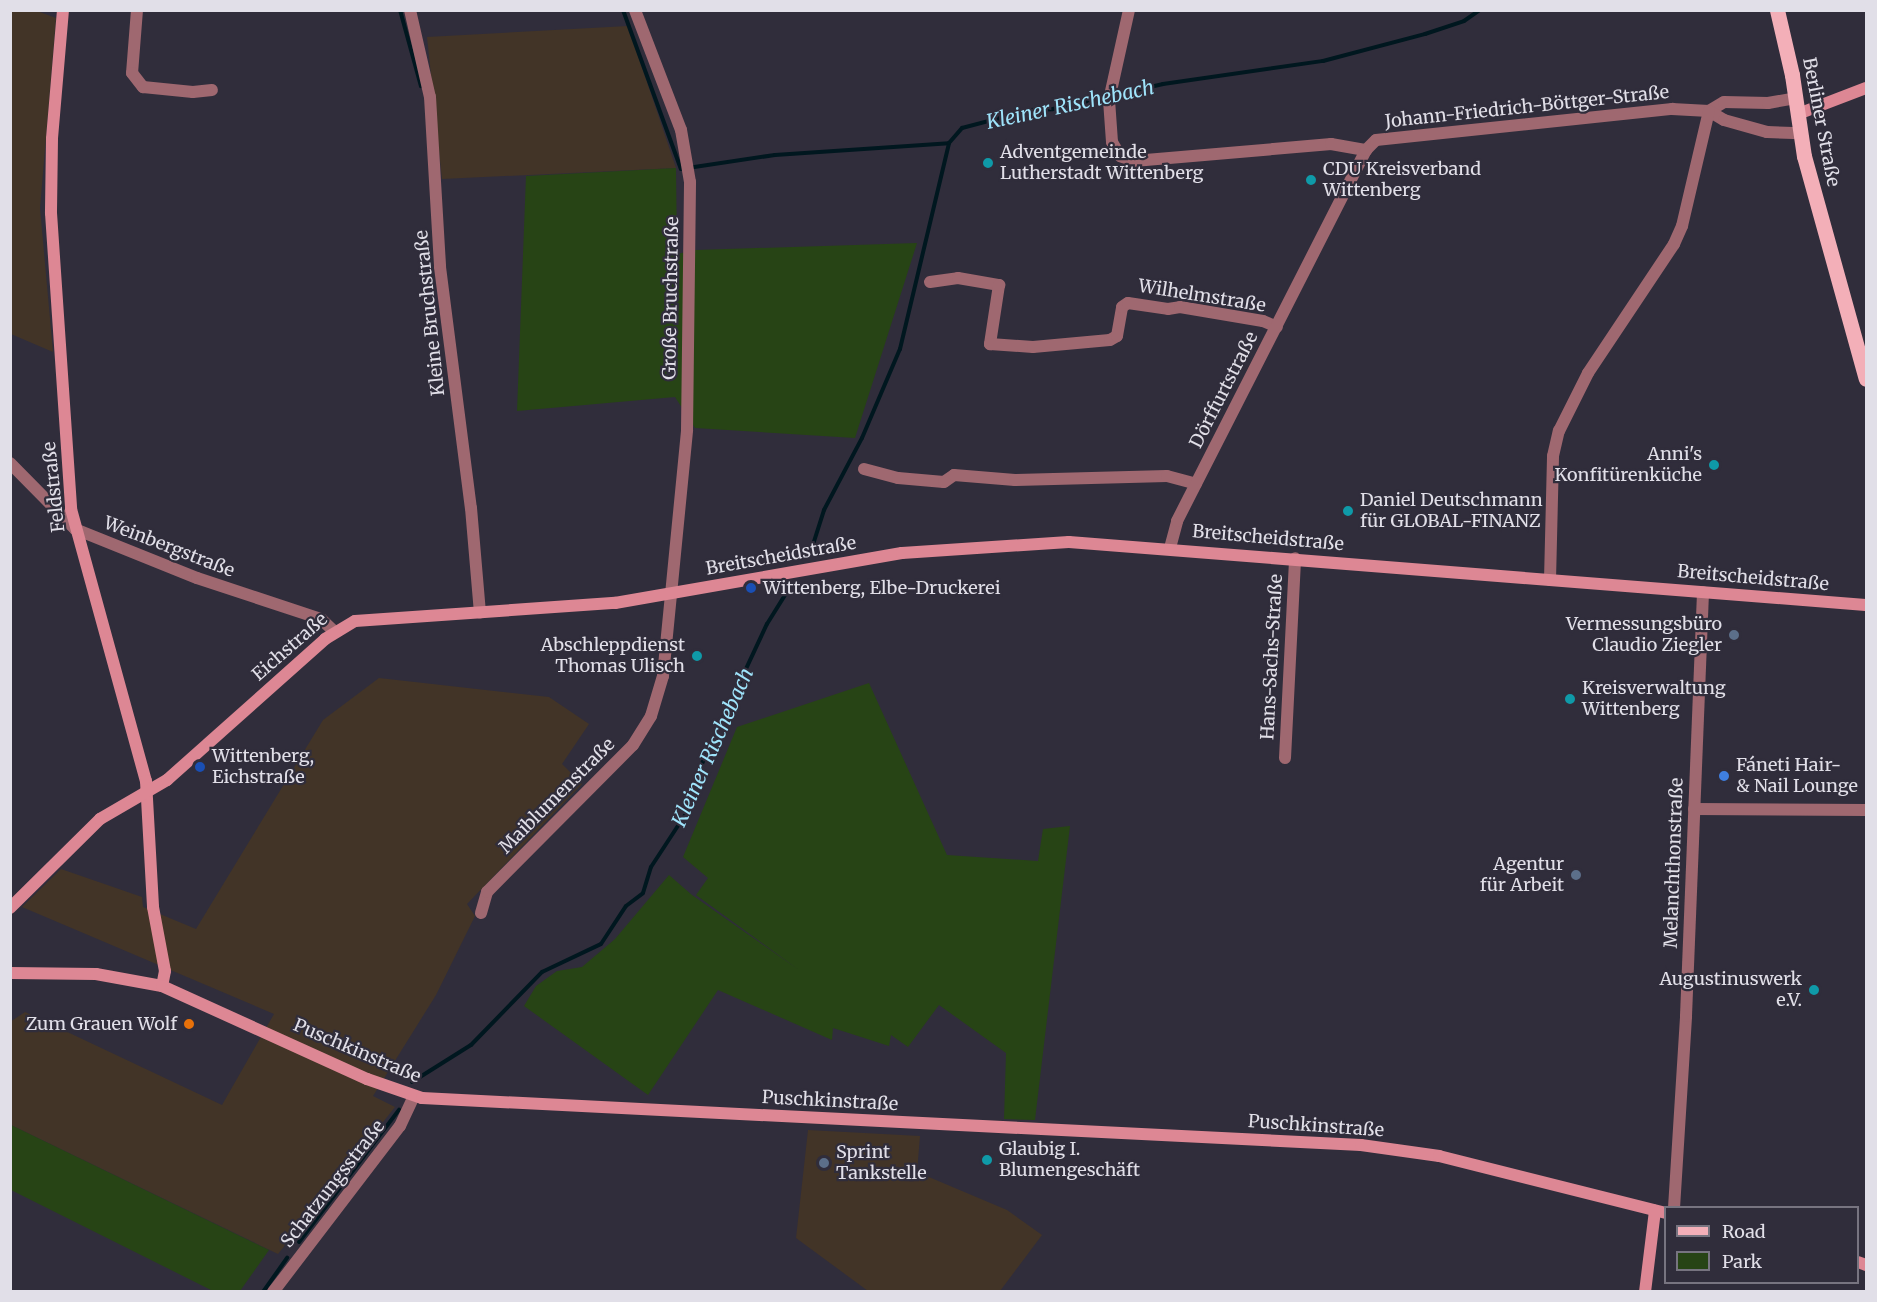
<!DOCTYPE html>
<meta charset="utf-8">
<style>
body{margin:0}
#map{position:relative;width:1877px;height:1302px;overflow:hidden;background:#302d3b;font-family:Merriweather,serif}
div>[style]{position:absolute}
.commercial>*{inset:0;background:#423427}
.green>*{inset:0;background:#274415}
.stream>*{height:4px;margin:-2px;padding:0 2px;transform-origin:2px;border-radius:2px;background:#00171f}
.street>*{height:12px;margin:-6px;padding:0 6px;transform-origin:6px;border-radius:6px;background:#9f6870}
.secondary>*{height:12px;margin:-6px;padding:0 6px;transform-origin:6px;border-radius:6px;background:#dd8794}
.primary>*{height:15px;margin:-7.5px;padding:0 7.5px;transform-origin:7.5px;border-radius:7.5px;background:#f3afb8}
.dots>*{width:16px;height:16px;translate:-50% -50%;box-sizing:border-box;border:3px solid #302d3b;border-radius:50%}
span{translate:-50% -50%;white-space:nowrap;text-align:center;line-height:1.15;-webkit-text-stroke:4.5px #302d3b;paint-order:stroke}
.street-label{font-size:18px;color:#e1dfe8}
.poi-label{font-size:18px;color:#e1dfe8}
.left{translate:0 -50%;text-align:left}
.right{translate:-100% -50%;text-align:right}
.water-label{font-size:20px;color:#9fe4fb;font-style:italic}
.frame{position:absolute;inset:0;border:12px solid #e1dfe8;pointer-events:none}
.legend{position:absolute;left:1664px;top:1206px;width:195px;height:78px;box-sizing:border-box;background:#302d3b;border:2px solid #777480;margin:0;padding:8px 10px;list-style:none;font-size:18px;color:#e1dfe8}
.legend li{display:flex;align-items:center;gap:12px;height:30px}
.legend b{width:30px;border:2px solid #777480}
</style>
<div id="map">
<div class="commercial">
<div style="clip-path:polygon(10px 11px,37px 11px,56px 18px,40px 208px,53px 352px,11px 334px)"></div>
<div style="clip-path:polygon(628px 26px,676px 168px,442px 179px,427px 37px)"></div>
<div style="clip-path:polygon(379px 678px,549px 697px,589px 724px,562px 764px,582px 784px,467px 904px,475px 916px,436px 995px,373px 1096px,395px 1107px,278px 1254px,11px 1125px,10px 1022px,25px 1012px,222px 1105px,274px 1014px,22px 907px,61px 869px,142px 897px,143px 907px,196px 929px,323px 720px)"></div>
<div style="clip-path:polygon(808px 1130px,920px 1136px,917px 1172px,1007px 1210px,1042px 1235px,1000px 1291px,868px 1291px,796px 1238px)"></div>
</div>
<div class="green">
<div style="clip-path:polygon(676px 168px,677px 254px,696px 250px,917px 243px,855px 438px,695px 428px,675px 397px,517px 411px,526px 176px)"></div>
<div style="clip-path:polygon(869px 683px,947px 855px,1038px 861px,1043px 829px,1070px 826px,1035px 1120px,1004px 1119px,1006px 1053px,939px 1005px,908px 1047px,891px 1035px,889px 1046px,833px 1028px,832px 1040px,718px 990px,648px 1095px,524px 1006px,536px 986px,557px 971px,582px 967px,615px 939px,669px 875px,692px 895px,799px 970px,696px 895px,708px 878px,683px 857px,737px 727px)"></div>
<div style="clip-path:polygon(11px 1125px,269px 1250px,240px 1291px,213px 1291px,11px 1190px)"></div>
</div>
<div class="stream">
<div style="left:400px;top:10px;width:79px;rotate:74.6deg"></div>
<div style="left:623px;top:10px;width:169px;rotate:70deg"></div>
<div style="left:681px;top:169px;width:95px;rotate:-8.5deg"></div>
<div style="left:775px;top:155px;width:174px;rotate:-3.9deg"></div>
<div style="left:810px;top:554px;width:46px;rotate:-72.3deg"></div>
<div style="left:824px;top:510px;width:81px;rotate:-62.2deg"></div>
<div style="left:862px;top:438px;width:97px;rotate:-66.9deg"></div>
<div style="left:900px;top:349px;width:212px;rotate:-76.6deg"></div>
<div style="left:949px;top:143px;width:20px;rotate:-49deg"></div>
<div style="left:962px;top:128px;width:70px;rotate:-14.8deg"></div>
<div style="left:1030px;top:110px;width:23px;rotate:-2deg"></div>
<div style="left:1053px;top:109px;width:113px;rotate:-12.8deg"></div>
<div style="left:1163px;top:84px;width:162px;rotate:-8.2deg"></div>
<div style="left:1323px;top:61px;width:106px;rotate:-14.8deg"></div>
<div style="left:1425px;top:34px;width:41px;rotate:-18.4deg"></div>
<div style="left:1464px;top:21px;width:19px;rotate:-35deg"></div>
<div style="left:412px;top:1082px;width:70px;rotate:-32.1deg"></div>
<div style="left:471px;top:1045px;width:102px;rotate:-45.8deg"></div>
<div style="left:542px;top:972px;width:65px;rotate:-25.4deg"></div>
<div style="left:601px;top:944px;width:45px;rotate:-56.7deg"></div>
<div style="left:626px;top:906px;width:21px;rotate:-37deg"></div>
<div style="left:643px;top:893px;width:27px;rotate:-73deg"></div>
<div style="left:651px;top:867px;width:66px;rotate:-56.8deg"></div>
<div style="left:687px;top:812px;width:53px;rotate:-72.6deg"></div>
<div style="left:703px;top:761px;width:151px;rotate:-65deg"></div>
<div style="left:767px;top:624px;width:44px;rotate:-58.1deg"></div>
<div style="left:299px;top:1242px;width:166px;rotate:-52.9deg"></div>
<div style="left:263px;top:1292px;width:42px;rotate:-54.8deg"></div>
</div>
<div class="street">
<div style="left:137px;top:10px;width:63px;rotate:94.5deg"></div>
<div style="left:132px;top:73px;width:18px;rotate:52deg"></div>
<div style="left:143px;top:87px;width:50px;rotate:5.7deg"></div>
<div style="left:193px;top:92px;width:19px;rotate:-6deg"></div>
<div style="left:410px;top:10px;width:89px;rotate:77.1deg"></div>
<div style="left:430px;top:97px;width:170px;rotate:86.6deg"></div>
<div style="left:440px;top:267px;width:243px;rotate:82.7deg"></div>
<div style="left:471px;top:508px;width:105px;rotate:85.1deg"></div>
<div style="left:1129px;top:10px;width:92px;rotate:102.5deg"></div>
<div style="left:1109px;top:100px;width:42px;rotate:85.9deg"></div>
<div style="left:1112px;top:142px;width:16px;rotate:60deg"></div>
<div style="left:1120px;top:156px;width:15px;rotate:20deg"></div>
<div style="left:1134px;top:161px;width:198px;rotate:-4.9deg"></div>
<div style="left:1331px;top:144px;width:36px;rotate:10deg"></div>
<div style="left:1709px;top:111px;width:17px;rotate:-31deg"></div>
<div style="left:1724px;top:102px;width:44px;rotate:1.3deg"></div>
<div style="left:1768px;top:103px;width:28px;rotate:-10deg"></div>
<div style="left:930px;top:282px;width:28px;rotate:-8deg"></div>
<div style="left:958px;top:278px;width:42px;rotate:9.7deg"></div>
<div style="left:999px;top:285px;width:60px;rotate:98.7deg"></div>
<div style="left:990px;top:344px;width:43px;rotate:4deg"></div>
<div style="left:1033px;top:347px;width:77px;rotate:-5.2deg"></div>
<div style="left:1110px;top:340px;width:8px;rotate:-30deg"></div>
<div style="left:1117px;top:336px;width:29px;rotate:-80deg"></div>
<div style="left:1122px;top:307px;width:7px;rotate:-34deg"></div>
<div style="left:1128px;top:303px;width:40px;rotate:8.5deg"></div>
<div style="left:1168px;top:309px;width:12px;rotate:-9deg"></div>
<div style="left:1180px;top:307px;width:84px;rotate:9.6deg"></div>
<div style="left:1263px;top:321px;width:15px;rotate:23deg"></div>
<div style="left:10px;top:463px;width:93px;rotate:45.4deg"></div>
<div style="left:75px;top:529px;width:131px;rotate:21.9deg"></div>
<div style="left:197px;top:578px;width:131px;rotate:18.3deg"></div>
<div style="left:321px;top:619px;width:18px;rotate:43deg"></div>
<div style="left:864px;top:469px;width:35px;rotate:15deg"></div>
<div style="left:898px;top:478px;width:46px;rotate:5deg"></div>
<div style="left:944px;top:482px;width:12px;rotate:-35deg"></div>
<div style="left:954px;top:475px;width:61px;rotate:4.7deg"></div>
<div style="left:1015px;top:480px;width:152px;rotate:-1.5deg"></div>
<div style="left:1167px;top:476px;width:30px;rotate:15deg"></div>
<div style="left:1170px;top:548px;width:28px;rotate:-75deg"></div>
<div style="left:1177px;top:521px;width:416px;rotate:-63deg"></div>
<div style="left:1366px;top:150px;width:14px;rotate:-45deg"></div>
<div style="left:1376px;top:140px;width:298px;rotate:-6deg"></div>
<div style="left:1672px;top:109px;width:37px;rotate:3deg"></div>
<div style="left:1709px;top:111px;width:17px;rotate:31deg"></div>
<div style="left:1724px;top:120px;width:45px;rotate:15.6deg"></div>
<div style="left:1767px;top:132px;width:34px;rotate:2deg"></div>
<div style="left:1550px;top:580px;width:124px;rotate:-88.6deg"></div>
<div style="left:1553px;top:456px;width:26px;rotate:-77deg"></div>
<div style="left:1559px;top:431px;width:65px;rotate:-63.4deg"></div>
<div style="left:1588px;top:373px;width:155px;rotate:-56.3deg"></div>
<div style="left:1674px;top:244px;width:20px;rotate:-66deg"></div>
<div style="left:1682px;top:226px;width:118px;rotate:-76.8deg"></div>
<div style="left:1285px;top:758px;width:200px;rotate:-87.1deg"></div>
<div style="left:1694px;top:809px;width:172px;rotate:0.3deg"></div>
<div style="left:481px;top:913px;width:22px;rotate:-74deg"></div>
<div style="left:487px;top:892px;width:207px;rotate:-45.2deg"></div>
<div style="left:633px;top:745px;width:34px;rotate:-58deg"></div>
<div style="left:651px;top:716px;width:42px;rotate:-73.3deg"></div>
<div style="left:663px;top:676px;width:247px;rotate:-84.4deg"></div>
<div style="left:687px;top:430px;width:248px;rotate:-89.3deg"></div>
<div style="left:690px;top:182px;width:53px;rotate:-99.8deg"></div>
<div style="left:681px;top:130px;width:129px;rotate:-111deg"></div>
<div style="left:1674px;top:1208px;width:192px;rotate:-86.4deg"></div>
<div style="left:1686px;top:1016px;width:424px;rotate:-87.7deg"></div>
<div style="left:273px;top:1292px;width:209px;rotate:-52.6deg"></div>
<div style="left:400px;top:1126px;width:33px;rotate:-65deg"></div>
</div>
<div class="secondary">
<div style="left:63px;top:10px;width:129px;rotate:94.9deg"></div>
<div style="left:52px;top:139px;width:74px;rotate:90.8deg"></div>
<div style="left:51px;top:213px;width:297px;rotate:86.1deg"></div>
<div style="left:71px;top:509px;width:282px;rotate:74.6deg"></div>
<div style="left:146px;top:781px;width:126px;rotate:86.8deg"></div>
<div style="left:153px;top:907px;width:65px;rotate:79.4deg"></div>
<div style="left:165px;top:971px;width:15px;rotate:101deg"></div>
<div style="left:1798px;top:114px;width:73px;rotate:-20.9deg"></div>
<div style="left:10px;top:908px;width:127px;rotate:-44.7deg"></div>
<div style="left:100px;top:819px;width:78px;rotate:-30.2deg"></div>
<div style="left:167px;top:780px;width:212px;rotate:-41.7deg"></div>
<div style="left:325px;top:639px;width:35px;rotate:-31deg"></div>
<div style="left:355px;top:621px;width:261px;rotate:-4deg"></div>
<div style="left:615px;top:603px;width:291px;rotate:-9.9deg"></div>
<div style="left:902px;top:553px;width:167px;rotate:-3.8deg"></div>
<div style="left:1069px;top:542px;width:799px;rotate:4.52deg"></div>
<div style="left:10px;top:973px;width:86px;rotate:0.7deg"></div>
<div style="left:96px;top:974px;width:67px;rotate:10.3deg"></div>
<div style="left:162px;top:986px;width:225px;rotate:24.4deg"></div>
<div style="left:367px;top:1079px;width:58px;rotate:19.1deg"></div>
<div style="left:422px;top:1098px;width:940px;rotate:2.87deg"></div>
<div style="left:1361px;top:1145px;width:79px;rotate:8deg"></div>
<div style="left:1439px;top:1156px;width:234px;rotate:14.1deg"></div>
<div style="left:1858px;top:1262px;width:9px;rotate:21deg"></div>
<div style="left:1645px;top:1292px;width:82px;rotate:-83deg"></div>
</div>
<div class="primary">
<div style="left:1777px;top:10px;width:67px;rotate:77deg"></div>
<div style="left:1792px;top:75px;width:82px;rotate:81.6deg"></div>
<div style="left:1804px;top:156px;width:231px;rotate:74.5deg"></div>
</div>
<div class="dots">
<div style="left:988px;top:163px;background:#0f9aa8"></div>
<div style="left:1311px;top:180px;background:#0f9aa8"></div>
<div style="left:1714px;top:465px;background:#0f9aa8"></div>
<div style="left:1348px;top:511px;background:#0f9aa8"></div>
<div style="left:751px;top:588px;background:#1a4fb4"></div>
<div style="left:1734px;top:635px;background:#5c6f8a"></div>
<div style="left:697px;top:656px;background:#0f9aa8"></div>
<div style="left:1570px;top:699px;background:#0f9aa8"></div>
<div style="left:200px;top:767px;background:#1a4fb4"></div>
<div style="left:1724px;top:776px;background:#3f7fe0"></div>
<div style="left:1576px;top:875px;background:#5c6f8a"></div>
<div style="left:1814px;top:990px;background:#0f9aa8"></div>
<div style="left:189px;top:1024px;background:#e8710a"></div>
<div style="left:987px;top:1160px;background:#0f9aa8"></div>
<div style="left:824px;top:1163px;background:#5c6f8a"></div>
</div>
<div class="street-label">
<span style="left:1527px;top:107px;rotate:-6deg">Johann-Friedrich-Böttger-Straße</span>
<span style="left:1821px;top:122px;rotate:79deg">Berliner Straße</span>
<span style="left:1202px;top:296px;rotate:9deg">Wilhelmstraße</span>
<span style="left:671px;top:298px;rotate:-89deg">Große Bruchstraße</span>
<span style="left:430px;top:313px;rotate:-96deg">Kleine Bruchstraße</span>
<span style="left:1224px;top:390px;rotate:-63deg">Dörffurtstraße</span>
<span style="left:54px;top:487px;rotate:-96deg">Feldstraße</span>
<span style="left:1268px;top:538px;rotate:5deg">Breitscheidstraße</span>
<span style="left:169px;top:547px;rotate:21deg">Weinbergstraße</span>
<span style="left:781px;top:556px;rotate:-10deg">Breitscheidstraße</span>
<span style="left:1753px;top:578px;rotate:5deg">Breitscheidstraße</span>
<span style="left:290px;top:647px;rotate:-41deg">Eichstraße</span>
<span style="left:1272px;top:657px;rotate:-87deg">Hans-Sachs-Straße</span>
<span style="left:557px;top:796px;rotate:-45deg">Maiblumenstraße</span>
<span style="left:1674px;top:863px;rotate:-88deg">Melanchthonstraße</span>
<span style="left:357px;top:1051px;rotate:23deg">Puschkinstraße</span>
<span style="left:830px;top:1101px;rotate:3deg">Puschkinstraße</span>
<span style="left:1316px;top:1126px;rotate:4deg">Puschkinstraße</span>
<span style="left:333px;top:1184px;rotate:-52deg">Schatzungsstraße</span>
</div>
<div class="poi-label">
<span class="left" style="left:1000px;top:163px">Adventgemeinde<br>Lutherstadt Wittenberg</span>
<span class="left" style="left:1323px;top:180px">CDU Kreisverband<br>Wittenberg</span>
<span class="right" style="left:1702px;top:465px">Anni's<br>Konfitürenküche</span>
<span class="left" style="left:1360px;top:511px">Daniel Deutschmann<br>für GLOBAL-FINANZ</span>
<span class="left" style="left:763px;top:588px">Wittenberg, Elbe-Druckerei</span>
<span class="right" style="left:1722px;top:635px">Vermessungsbüro<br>Claudio Ziegler</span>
<span class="right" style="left:685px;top:656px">Abschleppdienst<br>Thomas Ulisch</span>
<span class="left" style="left:1582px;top:699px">Kreisverwaltung<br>Wittenberg</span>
<span class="left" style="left:212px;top:767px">Wittenberg,<br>Eichstraße</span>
<span class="left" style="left:1736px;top:776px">Fáneti Hair-<br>&amp; Nail Lounge</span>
<span class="right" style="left:1564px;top:875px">Agentur<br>für Arbeit</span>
<span class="right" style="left:1802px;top:990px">Augustinuswerk<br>e.V.</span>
<span class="right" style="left:177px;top:1024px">Zum Grauen Wolf</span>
<span class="left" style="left:999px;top:1160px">Glaubig I.<br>Blumengeschäft</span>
<span class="left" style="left:836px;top:1163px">Sprint<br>Tankstelle</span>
</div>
<div class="water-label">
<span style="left:1070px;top:104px;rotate:-12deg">Kleiner Rischebach</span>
<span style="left:712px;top:747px;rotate:-66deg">Kleiner Rischebach</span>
</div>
<div class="frame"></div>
<ul class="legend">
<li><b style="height:8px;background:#f3afb8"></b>Road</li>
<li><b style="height:16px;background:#274415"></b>Park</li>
</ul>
</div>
